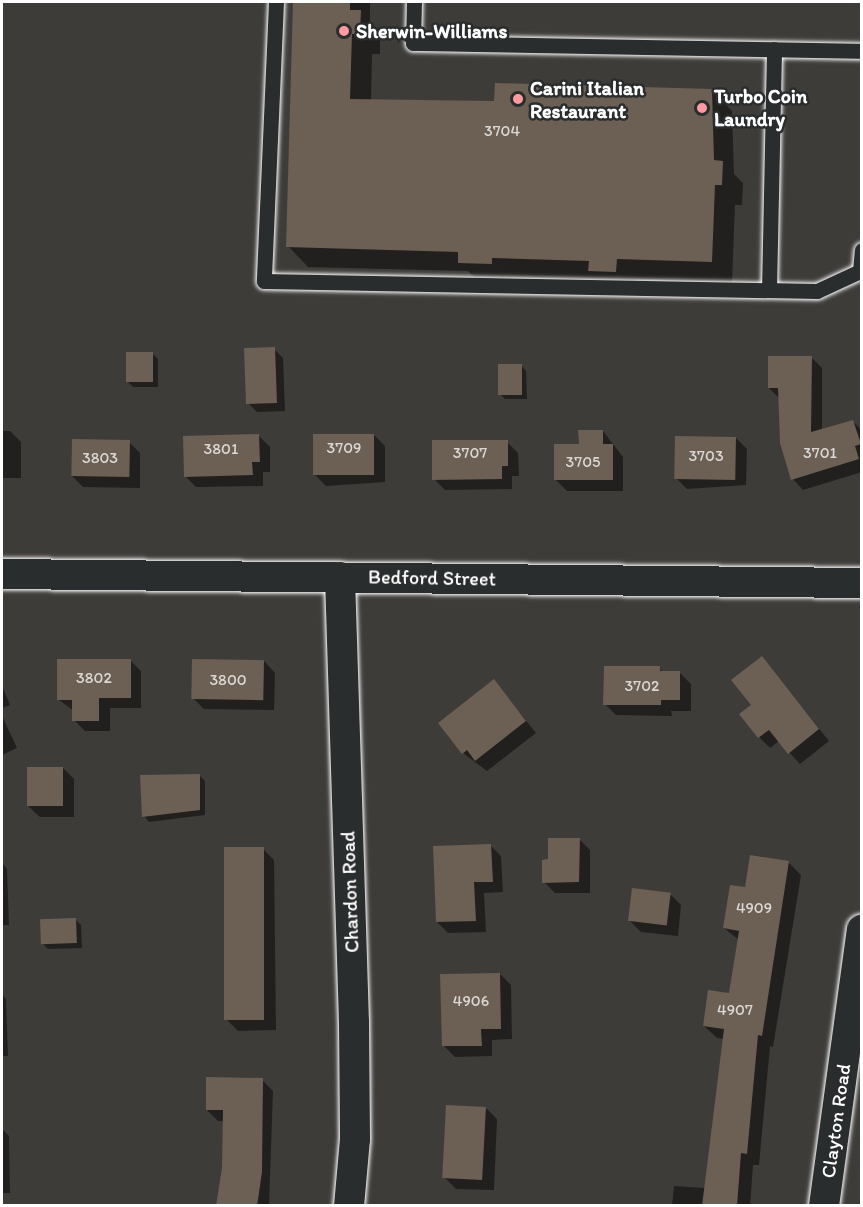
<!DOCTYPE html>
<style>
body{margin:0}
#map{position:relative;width:863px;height:1207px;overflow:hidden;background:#3e3c39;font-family:Itim,sans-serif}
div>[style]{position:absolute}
.shadow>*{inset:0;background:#0007}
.building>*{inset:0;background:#6c5f53;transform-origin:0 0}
.roads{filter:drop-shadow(0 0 2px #fff) drop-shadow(0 0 2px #fff)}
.lane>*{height:15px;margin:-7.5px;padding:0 7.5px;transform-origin:7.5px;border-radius:7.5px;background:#2a2d2e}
.street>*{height:30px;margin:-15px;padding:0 15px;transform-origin:15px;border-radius:15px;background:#2a2d2e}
.dots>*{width:16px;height:16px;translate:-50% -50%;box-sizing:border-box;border:3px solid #2a2d2e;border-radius:50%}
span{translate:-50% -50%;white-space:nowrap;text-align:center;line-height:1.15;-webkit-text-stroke:5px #2a2d2e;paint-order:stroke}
.number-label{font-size:16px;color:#dad7d4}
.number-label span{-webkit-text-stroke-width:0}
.poi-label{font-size:20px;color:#fff;font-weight:700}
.left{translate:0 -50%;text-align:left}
.street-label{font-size:20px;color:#fff}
.frame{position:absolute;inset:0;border:3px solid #fff;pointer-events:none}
</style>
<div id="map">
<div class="shadow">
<div style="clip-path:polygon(295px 2px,370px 2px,370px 22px,380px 32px,380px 54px,372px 54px,371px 101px,495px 103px,712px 91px,732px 111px,734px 174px,743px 183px,742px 205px,735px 205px,732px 282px,637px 279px,636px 292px,600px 280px,512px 277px,512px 284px,480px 283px,468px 271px,308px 267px,288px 246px)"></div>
<div style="clip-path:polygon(274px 349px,283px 358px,285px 411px,257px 412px,248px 403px)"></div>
<div style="clip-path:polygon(152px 353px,158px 359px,158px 387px,133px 387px,128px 382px)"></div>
<div style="clip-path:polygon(811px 357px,822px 368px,822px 431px,852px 421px,862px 430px,862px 472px,803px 490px,793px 479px,779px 398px,769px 388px)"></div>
<div style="clip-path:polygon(521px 365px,526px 371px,527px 399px,505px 399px,500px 394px)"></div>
<div style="clip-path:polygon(2px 431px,10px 431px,21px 442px,21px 478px,2px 478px)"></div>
<div style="clip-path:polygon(603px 431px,623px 457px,623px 491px,567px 491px,556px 480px,580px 445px)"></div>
<div style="clip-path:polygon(374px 435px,385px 446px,385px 482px,326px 486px,315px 475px)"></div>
<div style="clip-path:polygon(259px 436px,270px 447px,270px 472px,263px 472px,263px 486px,196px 487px,185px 476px)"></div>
<div style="clip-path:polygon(736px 438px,747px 449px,746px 485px,687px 489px,676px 478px)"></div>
<div style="clip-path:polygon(129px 442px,140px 453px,140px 488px,83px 487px,72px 476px)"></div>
<div style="clip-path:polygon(507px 442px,518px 453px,519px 476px,512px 476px,512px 489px,445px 490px,434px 479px)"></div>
<div style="clip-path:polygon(762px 658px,829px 741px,800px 764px,779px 741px,770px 748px,759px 737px)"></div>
<div style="clip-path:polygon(130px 660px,141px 671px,141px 708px,110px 708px,110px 731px,85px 731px,74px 720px,74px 711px,59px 700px)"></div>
<div style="clip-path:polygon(264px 661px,275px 673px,274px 710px,204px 709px,193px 698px)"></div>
<div style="clip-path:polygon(659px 668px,664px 673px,680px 673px,691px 684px,691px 711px,671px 711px,672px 716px,616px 715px,605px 704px)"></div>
<div style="clip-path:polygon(494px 681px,536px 733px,487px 771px,463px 753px)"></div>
<div style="clip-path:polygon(2px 686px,10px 705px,2px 708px)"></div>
<div style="clip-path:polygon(2px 716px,17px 748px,2px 755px)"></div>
<div style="clip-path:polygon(63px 768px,74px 779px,74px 817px,40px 817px,28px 806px)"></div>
<div style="clip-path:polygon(199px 775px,205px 781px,205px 815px,149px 822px,144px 816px)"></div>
<div style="clip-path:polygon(579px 839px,590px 850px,590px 893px,555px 893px,544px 882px,550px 860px)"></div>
<div style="clip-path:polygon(490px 845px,501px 856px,503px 892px,484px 893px,486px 932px,448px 933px,437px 922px)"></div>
<div style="clip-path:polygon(263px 849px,274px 860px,276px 1030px,238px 1031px,227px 1020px)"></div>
<div style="clip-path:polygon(788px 862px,801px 875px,773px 1047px,770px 1046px,759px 1165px,753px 1165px,750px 1206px,672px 1206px,674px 1186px,705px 1188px,724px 1039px,717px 1038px,704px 1026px,730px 995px,739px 940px,724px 928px,746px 889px)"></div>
<div style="clip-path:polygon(2px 863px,7px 869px,9px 925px,2px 925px)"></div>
<div style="clip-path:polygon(670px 894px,681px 905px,678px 936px,641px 932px,630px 921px)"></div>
<div style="clip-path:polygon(76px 920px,81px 925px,82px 948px,48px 949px,43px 944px)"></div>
<div style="clip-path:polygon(500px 974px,511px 985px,512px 1039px,492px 1040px,492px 1056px,455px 1057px,444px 1046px)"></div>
<div style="clip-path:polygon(2px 994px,6px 999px,8px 1056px,2px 1056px)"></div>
<div style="clip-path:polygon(262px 1080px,273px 1091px,269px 1206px,217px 1206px,223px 1168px,224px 1121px,218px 1121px,207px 1110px)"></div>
<div style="clip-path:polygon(486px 1108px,497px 1119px,494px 1190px,456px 1189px,445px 1178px)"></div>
<div style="clip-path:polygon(2px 1129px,9px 1136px,10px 1193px,2px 1193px)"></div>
</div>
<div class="building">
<div style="clip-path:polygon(293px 2px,350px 2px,350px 10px,361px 10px,360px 34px,352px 34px,350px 99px,494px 101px,495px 83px,712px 89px,714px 160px,723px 161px,722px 185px,715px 185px,712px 262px,617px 259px,616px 272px,588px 271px,589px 261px,492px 258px,492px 264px,458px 263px,458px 252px,286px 247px)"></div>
<div style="left:275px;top:347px;width:56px;height:31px;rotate:88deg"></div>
<div style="left:126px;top:352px;width:27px;height:30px"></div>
<div style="clip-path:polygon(768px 356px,812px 356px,811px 432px,853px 420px,861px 444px,855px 446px,859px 459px,791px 480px,780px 443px,778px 388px,768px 388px)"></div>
<div style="left:498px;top:364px;width:24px;height:31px"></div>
<div style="clip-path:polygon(578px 430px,603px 430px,603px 444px,613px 444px,613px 480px,554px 480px,554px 444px,579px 444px)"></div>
<div style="clip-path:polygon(259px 434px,260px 462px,252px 462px,253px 475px,184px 477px,183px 436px)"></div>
<div style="left:313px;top:434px;width:61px;height:41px"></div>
<div style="left:675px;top:436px;width:61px;height:43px;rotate:1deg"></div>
<div style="left:72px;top:439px;width:58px;height:37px;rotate:1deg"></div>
<div style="clip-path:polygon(432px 440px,508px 440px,508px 466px,502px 466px,502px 479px,432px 480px)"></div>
<div style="clip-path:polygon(762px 656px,819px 729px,788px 754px,769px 730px,758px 738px,739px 714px,751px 705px,731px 680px)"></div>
<div style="clip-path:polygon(57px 659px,131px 659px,131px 698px,99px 698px,99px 721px,72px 721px,72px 700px,57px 700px)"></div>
<div style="left:192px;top:659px;width:72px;height:40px;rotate:1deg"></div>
<div style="clip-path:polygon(604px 666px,660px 666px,660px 671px,680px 671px,680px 700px,661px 700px,661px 705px,603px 705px)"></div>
<div style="clip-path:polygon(494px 679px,526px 721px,475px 761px,467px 750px,462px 754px,438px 723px)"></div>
<div style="left:27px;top:767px;width:36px;height:39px"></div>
<div style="clip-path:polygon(200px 774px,200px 810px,142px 817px,140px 775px)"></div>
<div style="clip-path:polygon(548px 838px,580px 838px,579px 882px,542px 883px,542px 860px,548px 859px)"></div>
<div style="clip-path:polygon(491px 844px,493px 882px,474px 882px,476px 921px,436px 922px,433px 846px)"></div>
<div style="left:264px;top:847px;width:173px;height:40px;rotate:90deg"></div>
<div style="clip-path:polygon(750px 855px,789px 861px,762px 1036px,758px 1035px,747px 1154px,741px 1153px,737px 1206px,702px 1206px,724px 1029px,703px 1026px,708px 990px,729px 993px,739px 931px,723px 928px,730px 885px,745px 887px)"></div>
<div style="left:632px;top:888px;width:39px;height:33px;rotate:7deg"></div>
<div style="left:76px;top:918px;width:25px;height:36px;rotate:88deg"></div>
<div style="clip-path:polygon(500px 973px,501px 1029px,481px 1029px,482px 1046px,442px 1046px,440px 974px)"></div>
<div style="clip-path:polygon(206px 1077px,263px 1078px,262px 1172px,257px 1206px,216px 1206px,222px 1168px,223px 1110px,206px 1110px)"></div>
<div style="left:446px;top:1105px;width:40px;height:73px;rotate:3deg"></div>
</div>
<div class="roads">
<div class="lane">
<div style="left:276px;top:2px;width:279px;rotate:92.5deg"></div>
<div style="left:264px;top:281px;width:553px;rotate:1.04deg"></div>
<div style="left:817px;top:291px;width:47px;rotate:-24.9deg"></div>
<div style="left:860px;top:271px;width:21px;rotate:-85deg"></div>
<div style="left:414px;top:2px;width:41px;rotate:91.4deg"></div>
<div style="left:413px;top:43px;width:449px;rotate:1deg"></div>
<div style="left:769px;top:290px;width:241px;rotate:-88.8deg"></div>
</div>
<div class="street">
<div style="left:2px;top:574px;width:860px;rotate:0.6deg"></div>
<div style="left:340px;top:577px;width:446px;rotate:88.2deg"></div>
<div style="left:354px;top:1023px;width:116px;rotate:89.5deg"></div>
<div style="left:355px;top:1139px;width:67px;rotate:95.1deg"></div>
<div style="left:824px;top:1206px;width:279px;rotate:-82.2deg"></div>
</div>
</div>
<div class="dots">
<div style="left:344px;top:31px;background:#ff9aa2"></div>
<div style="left:518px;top:99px;background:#ff9aa2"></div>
<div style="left:702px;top:108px;background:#ff9aa2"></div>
</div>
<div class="number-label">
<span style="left:502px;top:131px">3704</span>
<span style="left:344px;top:448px">3709</span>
<span style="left:221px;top:449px">3801</span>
<span style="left:470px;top:453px">3707</span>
<span style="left:820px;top:453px">3701</span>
<span style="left:706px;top:456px">3703</span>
<span style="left:100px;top:458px">3803</span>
<span style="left:583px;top:462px">3705</span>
<span style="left:94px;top:678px">3802</span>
<span style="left:228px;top:680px">3800</span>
<span style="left:642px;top:686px">3702</span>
<span style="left:754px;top:908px">4909</span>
<span style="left:471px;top:1001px">4906</span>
<span style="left:735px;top:1010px">4907</span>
</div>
<div class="poi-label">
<span class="left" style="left:356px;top:31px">Sherwin-Williams</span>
<span class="left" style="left:530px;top:100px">Carini Italian<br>Restaurant</span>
<span class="left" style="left:714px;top:108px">Turbo Coin<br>Laundry</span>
</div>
<div class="street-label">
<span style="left:432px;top:578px;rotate:1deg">Bedford Street</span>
<span style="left:350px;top:892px;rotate:-92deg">Chardon Road</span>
<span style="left:836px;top:1121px;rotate:-82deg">Clayton Road</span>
</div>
<div class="frame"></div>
</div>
